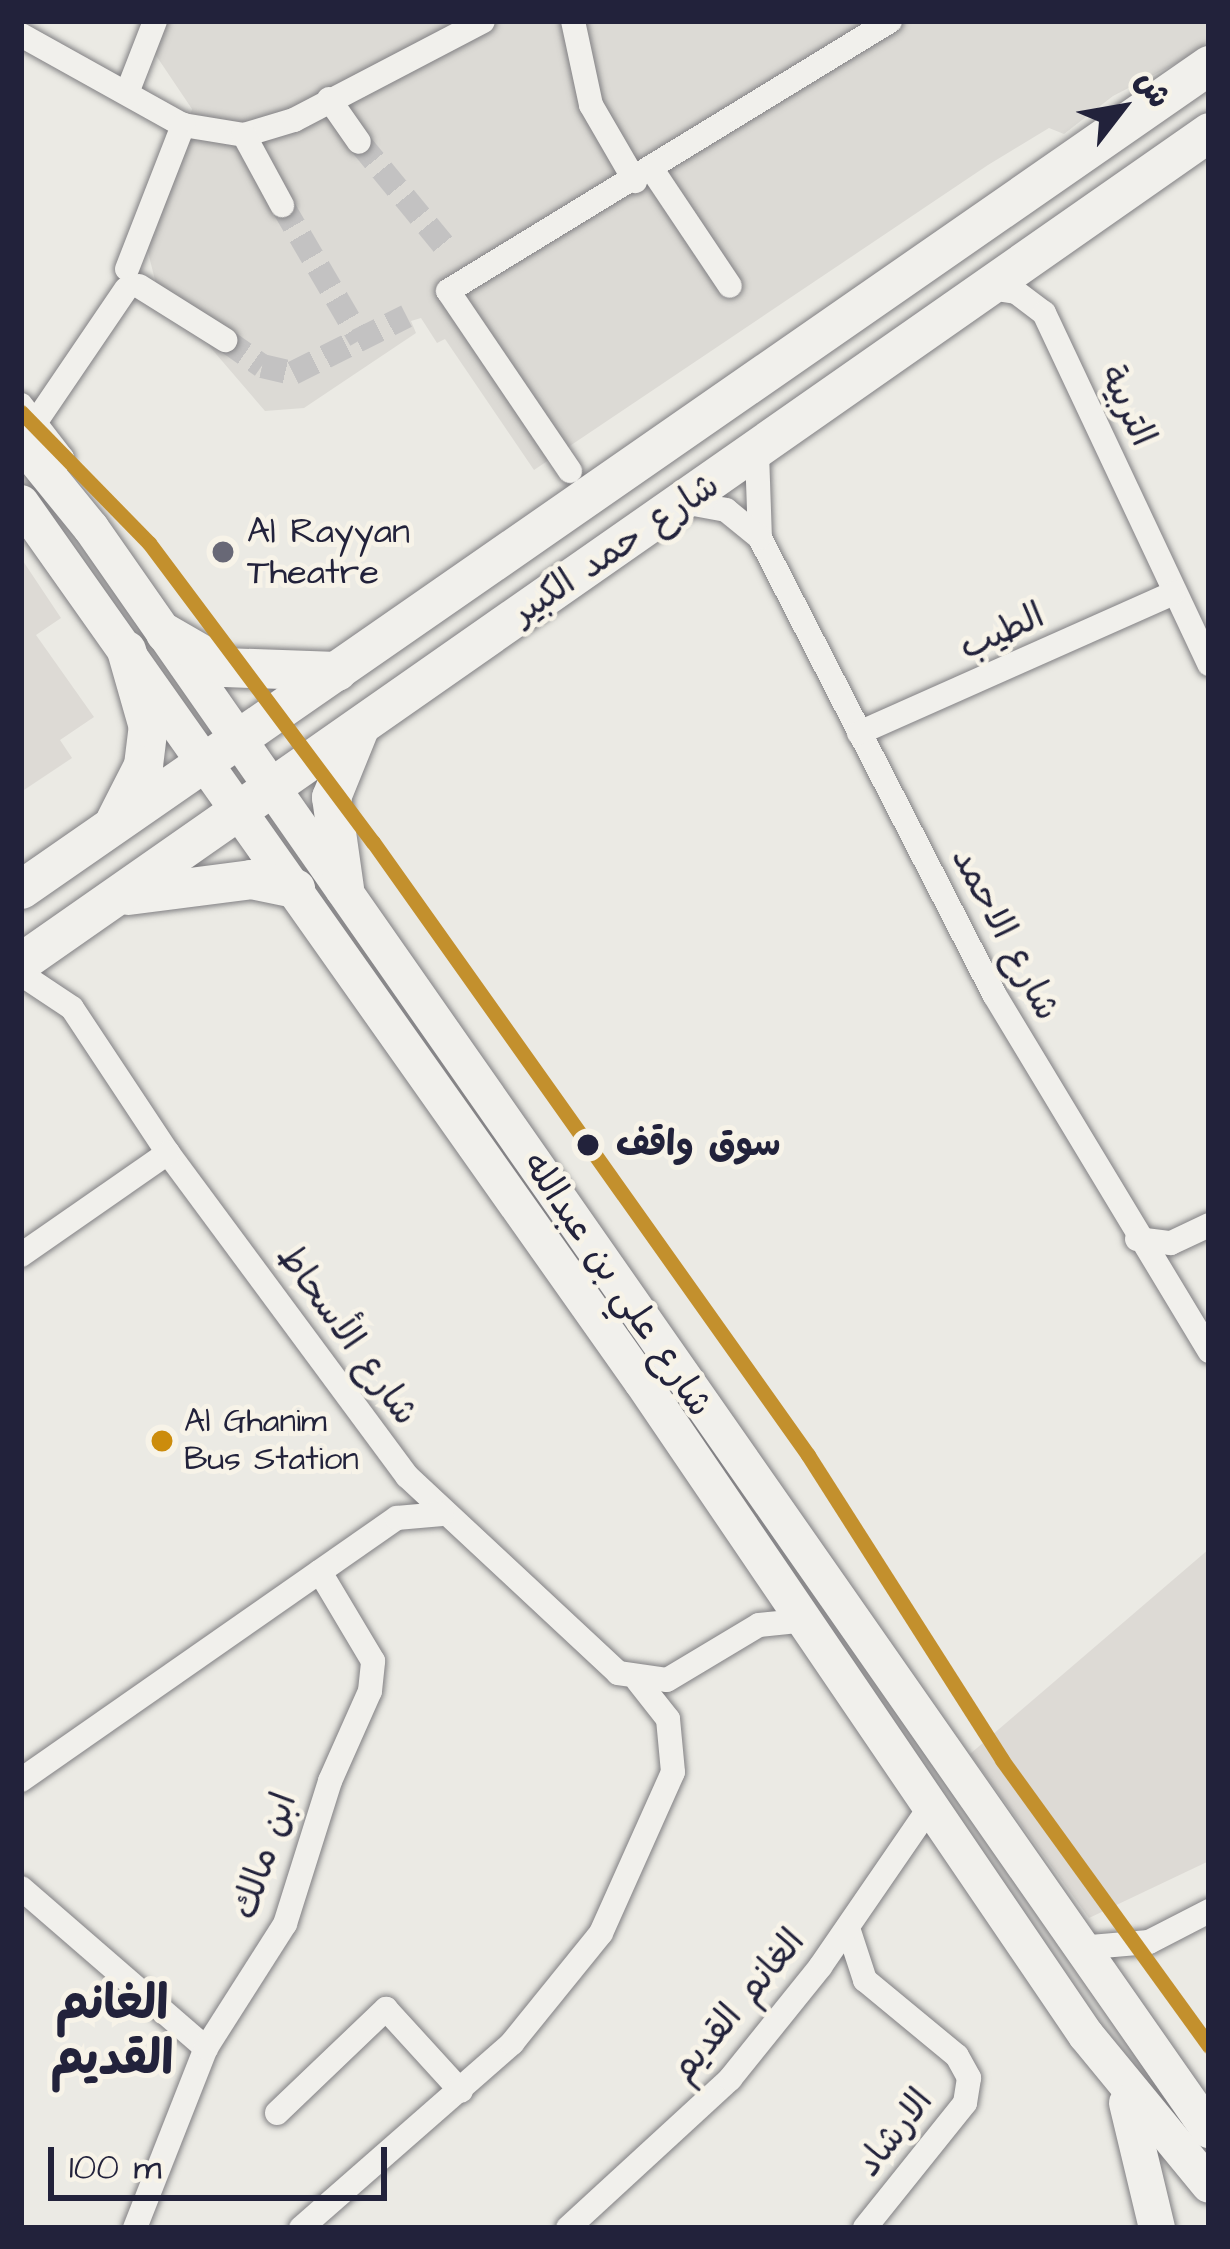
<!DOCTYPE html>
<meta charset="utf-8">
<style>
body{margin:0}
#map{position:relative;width:1230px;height:2249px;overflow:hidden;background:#ebeae4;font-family:"Architects Daughter","Playpen Sans Arabic",sans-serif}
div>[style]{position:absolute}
.built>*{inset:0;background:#dcdad5}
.green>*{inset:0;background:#dddad5}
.street-tunnel>*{height:24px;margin-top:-12px;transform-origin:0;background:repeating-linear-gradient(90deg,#c3c2c2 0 24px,transparent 0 36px)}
.roads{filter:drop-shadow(0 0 3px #818083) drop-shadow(0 0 3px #818083)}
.street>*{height:24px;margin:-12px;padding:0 12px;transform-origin:12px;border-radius:12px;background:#f1f0ec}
.secondary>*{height:36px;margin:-18px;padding:0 18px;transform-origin:18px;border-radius:18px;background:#f1f0ec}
.primary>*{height:39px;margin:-19.5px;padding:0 19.5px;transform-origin:19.5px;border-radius:19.5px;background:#f1f0ec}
.metro-1>*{height:15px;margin:-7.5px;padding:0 7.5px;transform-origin:7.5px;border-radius:7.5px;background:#c3902d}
.dots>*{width:33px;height:33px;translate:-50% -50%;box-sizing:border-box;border:6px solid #f7f3e8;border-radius:50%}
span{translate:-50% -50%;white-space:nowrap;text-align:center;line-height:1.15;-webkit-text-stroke:10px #f7f3e8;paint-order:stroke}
.bus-label{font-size:33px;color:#22223b}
.left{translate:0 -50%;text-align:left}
.street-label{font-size:36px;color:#22223b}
.poi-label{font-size:36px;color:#22223b}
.stop-label{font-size:36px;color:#22223b;font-weight:700}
.district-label{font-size:48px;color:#22223b;font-weight:700}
.frame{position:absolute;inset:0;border:24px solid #22223b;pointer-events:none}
.north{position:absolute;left:1062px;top:48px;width:120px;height:120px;-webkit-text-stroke:9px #f7f3e8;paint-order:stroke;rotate:59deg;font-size:33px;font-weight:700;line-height:48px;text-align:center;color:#22223b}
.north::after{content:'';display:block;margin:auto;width:42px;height:54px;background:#22223b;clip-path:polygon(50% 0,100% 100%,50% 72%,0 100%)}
.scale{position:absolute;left:48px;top:2147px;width:339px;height:54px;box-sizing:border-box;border:6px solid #22223b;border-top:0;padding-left:15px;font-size:36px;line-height:42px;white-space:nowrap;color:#22223b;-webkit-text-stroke:9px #f7f3e8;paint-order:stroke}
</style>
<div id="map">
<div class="built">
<div style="clip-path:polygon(168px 21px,1209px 21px,1209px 38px,1198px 52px,1113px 96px,1064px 134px,1049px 128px,988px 165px,534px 470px,445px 339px,437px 343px,421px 318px,411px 321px,416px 333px,304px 408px,265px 411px,156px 284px,144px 236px,155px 234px,192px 109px,155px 54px)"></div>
</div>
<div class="green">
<div style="clip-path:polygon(21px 558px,61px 618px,36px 635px,94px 717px,60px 740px,72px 758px,21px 792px)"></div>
<div style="clip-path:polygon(1209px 1549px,1209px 1861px,1089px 1918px,970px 1754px)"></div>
</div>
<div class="street-tunnel">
<div style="left:359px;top:142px;width:139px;rotate:50.6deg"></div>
<div style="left:282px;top:205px;width:156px;rotate:59.7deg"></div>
<div style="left:225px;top:340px;width:45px;rotate:35.1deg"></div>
<div style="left:262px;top:366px;width:32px;rotate:13deg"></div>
<div style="left:293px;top:373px;width:127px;rotate:-26.6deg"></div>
</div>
<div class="roads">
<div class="street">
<div style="left:573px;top:21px;width:86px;rotate:77.9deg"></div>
<div style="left:591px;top:105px;width:88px;rotate:59.9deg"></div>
<div style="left:21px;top:35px;width:185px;rotate:29.1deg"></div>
<div style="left:183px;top:125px;width:62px;rotate:9.3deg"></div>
<div style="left:244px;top:135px;width:52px;rotate:-16.7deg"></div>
<div style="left:294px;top:120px;width:213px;rotate:-27.6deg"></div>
<div style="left:127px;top:93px;width:77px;rotate:-68.7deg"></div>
<div style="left:329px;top:99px;width:52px;rotate:55.1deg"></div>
<div style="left:244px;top:135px;width:80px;rotate:61.5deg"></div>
<div style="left:653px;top:171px;width:138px;rotate:56.2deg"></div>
<div style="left:127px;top:269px;width:155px;rotate:-68.7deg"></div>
<div style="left:139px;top:286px;width:102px;rotate:32.1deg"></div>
<div style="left:984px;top:287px;width:32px;rotate:9deg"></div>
<div style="left:1016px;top:292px;width:35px;rotate:37deg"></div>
<div style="left:1044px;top:313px;width:388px;rotate:64.8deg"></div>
<div style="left:21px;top:405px;width:67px;rotate:52.3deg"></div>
<div style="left:62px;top:458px;width:22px;rotate:133deg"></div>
<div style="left:35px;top:423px;width:162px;rotate:-55.8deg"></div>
<div style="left:757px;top:453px;width:85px;rotate:88deg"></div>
<div style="left:760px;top:538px;width:513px;rotate:62.84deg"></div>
<div style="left:994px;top:994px;width:417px;rotate:58.9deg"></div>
<div style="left:570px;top:471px;width:217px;rotate:-124.1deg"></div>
<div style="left:448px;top:291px;width:518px;rotate:-31.42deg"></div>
<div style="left:683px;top:502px;width:44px;rotate:10.5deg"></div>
<div style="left:726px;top:510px;width:43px;rotate:39.3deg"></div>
<div style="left:859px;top:733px;width:344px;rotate:-24deg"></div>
<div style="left:21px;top:974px;width:61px;rotate:33.7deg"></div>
<div style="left:72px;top:1008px;width:174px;rotate:56.5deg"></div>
<div style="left:168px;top:1153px;width:402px;rotate:53.5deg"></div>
<div style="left:407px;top:1476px;width:289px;rotate:43deg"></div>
<div style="left:618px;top:1673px;width:49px;rotate:8.1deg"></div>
<div style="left:667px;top:1680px;width:107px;rotate:-30.9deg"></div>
<div style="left:759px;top:1625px;width:48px;rotate:-5.9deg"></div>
<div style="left:1137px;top:1239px;width:34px;rotate:7deg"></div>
<div style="left:1171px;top:1243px;width:42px;rotate:-25.3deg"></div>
<div style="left:21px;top:1255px;width:179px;rotate:-34.8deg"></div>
<div style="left:21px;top:1780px;width:458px;rotate:-34.9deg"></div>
<div style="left:397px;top:1518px;width:45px;rotate:-5.1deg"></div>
<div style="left:21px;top:1888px;width:245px;rotate:40.9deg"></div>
<div style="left:848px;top:1928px;width:55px;rotate:71.9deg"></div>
<div style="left:865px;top:1980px;width:119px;rotate:39.6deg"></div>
<div style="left:957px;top:2056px;width:25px;rotate:61deg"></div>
<div style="left:969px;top:2078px;width:25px;rotate:99deg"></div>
<div style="left:965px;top:2103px;width:160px;rotate:128.7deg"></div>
<div style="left:1079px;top:1948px;width:70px;rotate:-4.9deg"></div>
<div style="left:1149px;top:1942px;width:68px;rotate:-27.3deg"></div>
<div style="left:277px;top:2113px;width:151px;rotate:-43.7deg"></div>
<div style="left:386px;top:2009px;width:111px;rotate:47.6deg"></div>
<div style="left:135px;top:2228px;width:193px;rotate:-68.5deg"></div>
<div style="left:206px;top:2048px;width:147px;rotate:-57.5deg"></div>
<div style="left:285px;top:1924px;width:150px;rotate:-72.5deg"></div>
<div style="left:330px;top:1781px;width:98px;rotate:-66deg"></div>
<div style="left:370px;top:1691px;width:30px;rotate:-84deg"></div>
<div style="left:373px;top:1661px;width:104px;rotate:-120.8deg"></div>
<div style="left:301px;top:2228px;width:281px;rotate:-41.2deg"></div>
<div style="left:512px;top:2043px;width:141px;rotate:-51deg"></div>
<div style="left:601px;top:1933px;width:176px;rotate:-65.9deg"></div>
<div style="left:673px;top:1772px;width:53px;rotate:-95.4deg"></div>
<div style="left:668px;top:1719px;width:48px;rotate:-128.3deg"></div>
<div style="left:568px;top:2228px;width:220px;rotate:-42.6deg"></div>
<div style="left:730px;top:2079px;width:144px;rotate:-51.2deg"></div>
<div style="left:820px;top:1967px;width:198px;rotate:-55.5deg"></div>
</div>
<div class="secondary">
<div style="left:21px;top:442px;width:111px;rotate:50.9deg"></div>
<div style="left:91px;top:528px;width:1954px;rotate:55.09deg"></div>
<div style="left:21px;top:503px;width:1076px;rotate:54.76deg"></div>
<div style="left:642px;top:1382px;width:790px;rotate:55.79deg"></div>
<div style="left:1086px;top:2035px;width:194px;rotate:50.6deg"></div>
<div style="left:1127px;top:2103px;width:129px;rotate:76.5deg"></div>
</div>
<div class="primary">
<div style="left:165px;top:633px;width:68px;rotate:30deg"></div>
<div style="left:224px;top:667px;width:113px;rotate:2deg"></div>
<div style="left:115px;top:820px;width:62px;rotate:-63deg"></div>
<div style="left:143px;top:765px;width:38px;rotate:-83deg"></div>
<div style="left:148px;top:727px;width:80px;rotate:-105.9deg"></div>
<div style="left:344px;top:888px;width:92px;rotate:-98.1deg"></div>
<div style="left:331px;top:797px;width:74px;rotate:-67.9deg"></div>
<div style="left:21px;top:889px;width:1446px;rotate:-34.75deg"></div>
<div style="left:128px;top:895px;width:124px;rotate:-7.4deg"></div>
<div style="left:251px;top:879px;width:45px;rotate:11.6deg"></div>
<div style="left:21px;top:962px;width:1449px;rotate:-34.94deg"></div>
</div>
</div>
<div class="metro-1">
<div style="left:21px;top:412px;width:183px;rotate:45.7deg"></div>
<div style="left:149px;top:543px;width:374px;rotate:53.2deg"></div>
<div style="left:373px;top:842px;width:752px;rotate:54.64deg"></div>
<div style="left:808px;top:1455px;width:361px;rotate:57.5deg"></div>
<div style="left:1002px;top:1760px;width:353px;rotate:54.1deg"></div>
</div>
<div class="dots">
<div style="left:223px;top:552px;background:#686876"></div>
<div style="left:588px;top:1145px;background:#22223b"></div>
<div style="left:162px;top:1441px;background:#cc8c0c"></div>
</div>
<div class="bus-label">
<span class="left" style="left:184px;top:1441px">Al Ghanim<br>Bus Station</span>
</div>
<div class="street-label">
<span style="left:1127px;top:406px;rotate:65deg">التربية</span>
<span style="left:616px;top:549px;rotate:-34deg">شارع حمد الكبير</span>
<span style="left:1002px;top:632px;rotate:-24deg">الطيب</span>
<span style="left:1005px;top:934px;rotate:62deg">شارع الاحمد</span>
<span style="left:617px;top:1285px;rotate:56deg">شارع علي بن عبدالله</span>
<span style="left:347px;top:1335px;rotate:54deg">شارع الأسحاط</span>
<span style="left:265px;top:1856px;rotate:-71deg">ابن مالك</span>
<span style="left:738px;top:2006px;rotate:-50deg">الغانم القديم</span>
<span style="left:895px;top:2133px;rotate:-52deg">الارشاد</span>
</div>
<div class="poi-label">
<span class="left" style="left:247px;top:552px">Al Rayyan<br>Theatre</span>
</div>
<div class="stop-label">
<span class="left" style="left:616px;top:1145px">سوق واقف</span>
</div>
<div class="district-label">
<span style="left:112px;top:2032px">الغانم<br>القديم</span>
</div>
<div class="frame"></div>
<div class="north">ش</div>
<div class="scale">100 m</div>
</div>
